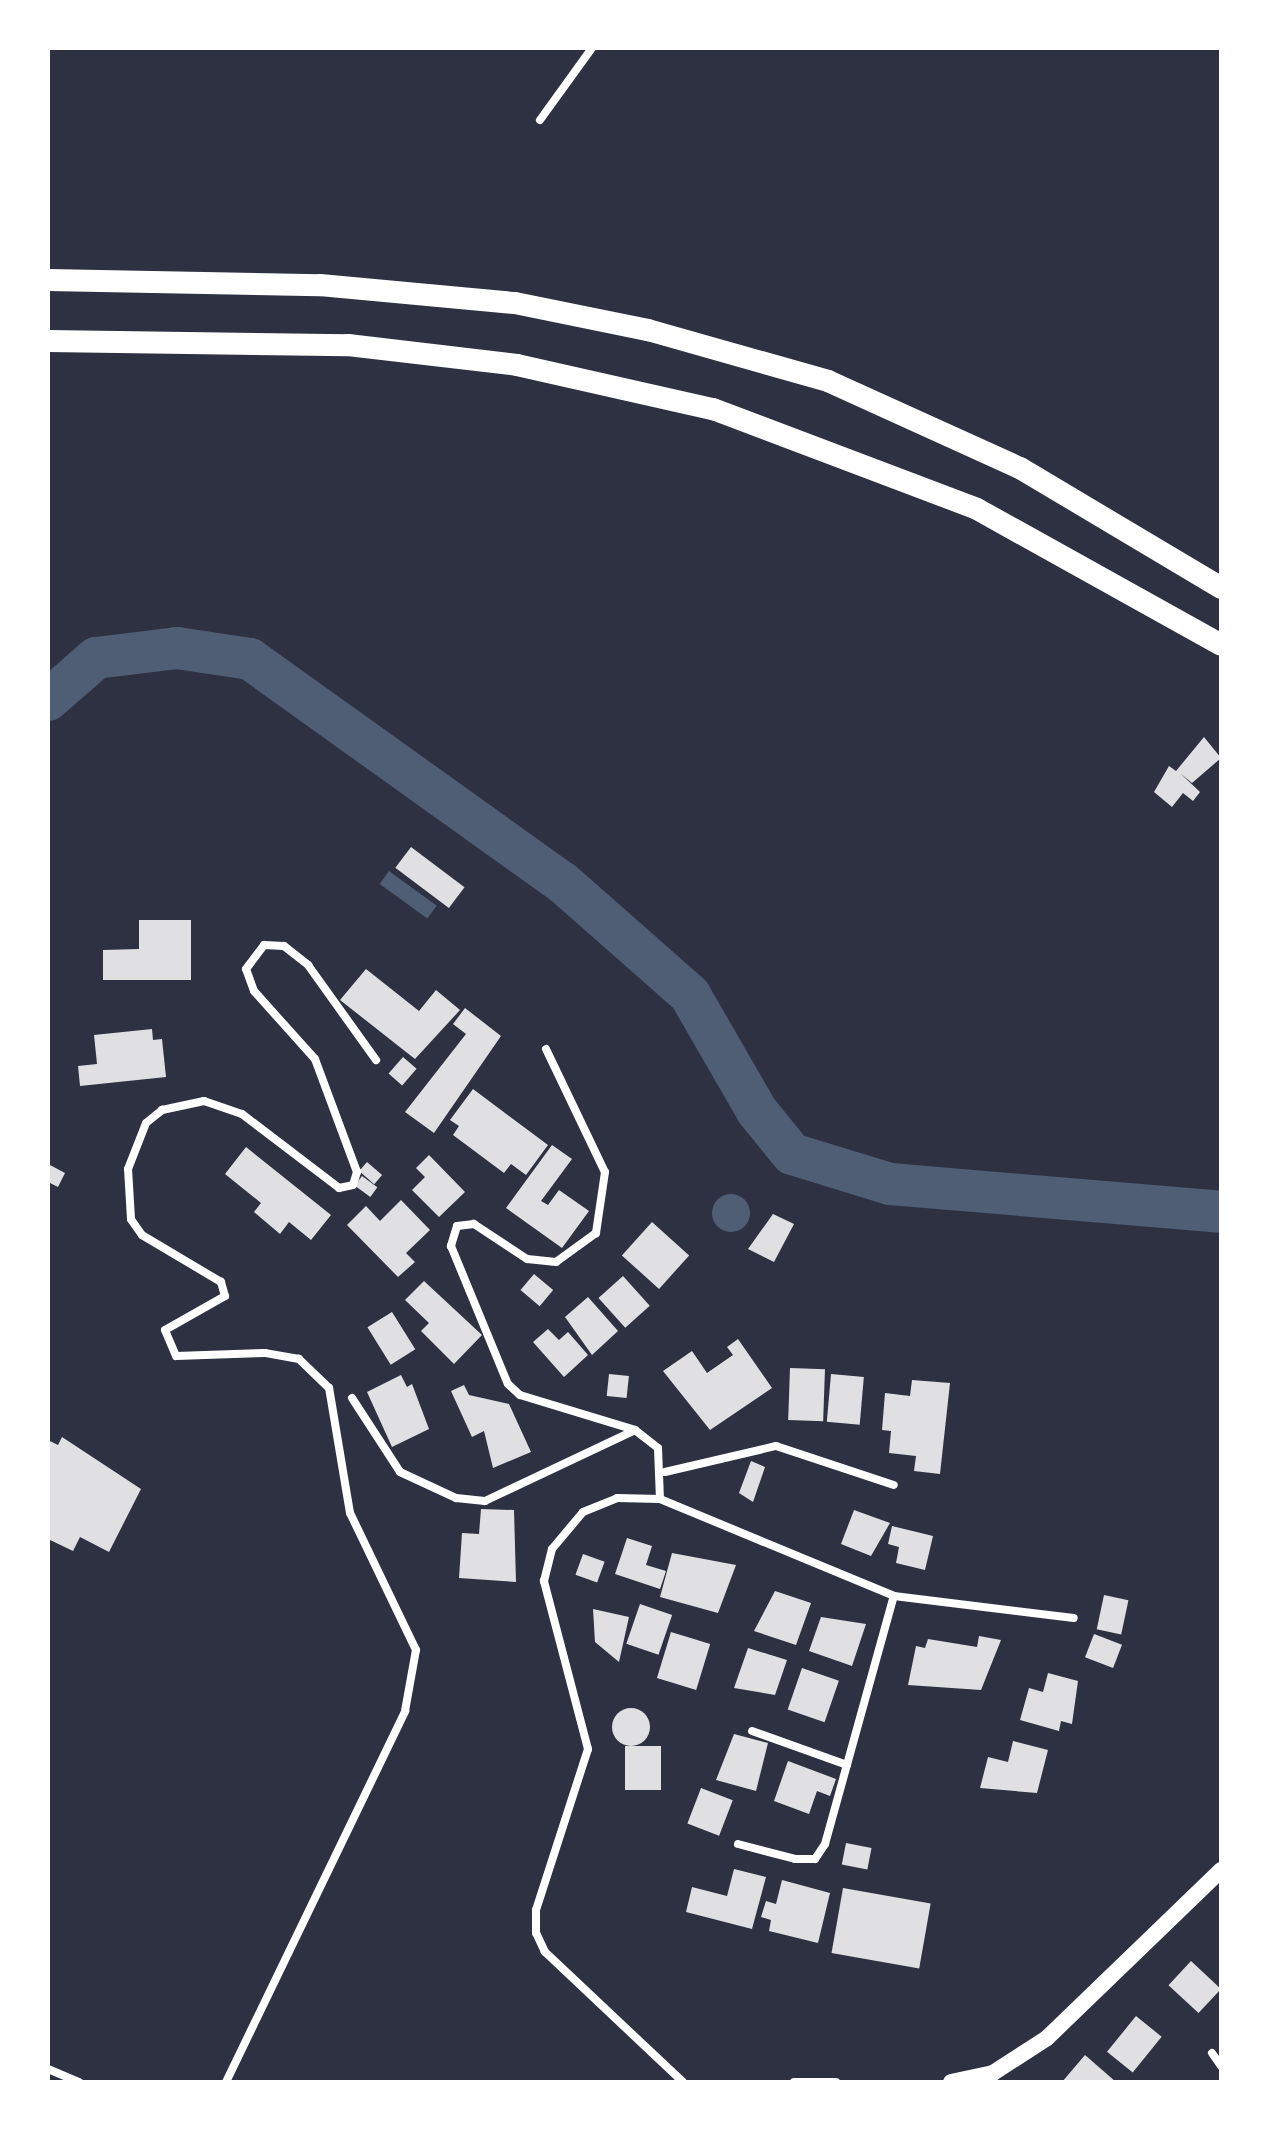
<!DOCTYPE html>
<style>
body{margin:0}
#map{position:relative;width:1269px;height:2130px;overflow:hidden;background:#2d3142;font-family:Quicksand,sans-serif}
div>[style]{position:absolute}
.water>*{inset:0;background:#4f5d75;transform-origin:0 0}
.round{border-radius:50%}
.river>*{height:42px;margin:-21px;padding:0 21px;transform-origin:21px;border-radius:21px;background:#4f5d75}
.building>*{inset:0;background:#e0e0e3;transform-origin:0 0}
.minor>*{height:8px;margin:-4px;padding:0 4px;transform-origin:4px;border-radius:4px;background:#fff}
.secondary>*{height:16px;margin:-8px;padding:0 8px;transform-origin:8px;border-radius:8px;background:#fff}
.trunk>*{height:22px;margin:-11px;padding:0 11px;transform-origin:11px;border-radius:11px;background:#fff}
span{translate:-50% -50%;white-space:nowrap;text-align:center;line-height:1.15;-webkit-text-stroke:8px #fff;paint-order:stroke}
.frame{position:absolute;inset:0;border:50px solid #fff;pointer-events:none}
</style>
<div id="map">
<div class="water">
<div style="left:389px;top:871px;width:59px;height:16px;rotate:36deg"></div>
<div class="round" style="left:712px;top:1194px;width:38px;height:38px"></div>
</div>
<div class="river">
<div style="left:48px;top:700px;width:64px;rotate:-41.2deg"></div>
<div style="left:96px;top:658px;width:82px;rotate:-7deg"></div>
<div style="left:177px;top:648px;width:74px;rotate:8.6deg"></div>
<div style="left:250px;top:659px;width:384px;rotate:35.6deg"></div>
<div style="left:562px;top:882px;width:171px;rotate:41.4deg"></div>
<div style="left:690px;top:995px;width:134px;rotate:60deg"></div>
<div style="left:757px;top:1111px;width:55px;rotate:50.9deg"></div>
<div style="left:792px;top:1154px;width:102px;rotate:17deg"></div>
<div style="left:890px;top:1184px;width:332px;rotate:4.8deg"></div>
</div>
<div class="building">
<div style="clip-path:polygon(1204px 737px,1221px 758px,1192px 783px,1180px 773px,1200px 792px,1193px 801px,1183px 793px,1172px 807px,1154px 792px,1169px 766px,1176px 771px)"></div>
<div style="left:411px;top:847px;width:67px;height:26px;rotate:37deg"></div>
<div style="clip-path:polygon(139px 920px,191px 920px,191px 980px,103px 980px,103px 950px,139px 949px)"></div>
<div style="clip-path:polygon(366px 969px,419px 1011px,436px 990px,460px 1010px,415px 1059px,340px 1000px)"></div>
<div style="clip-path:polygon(465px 1008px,501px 1036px,434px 1133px,405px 1112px,466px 1034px,453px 1024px)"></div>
<div style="clip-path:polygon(152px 1029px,153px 1040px,162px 1039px,166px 1077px,80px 1086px,78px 1066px,97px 1064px,94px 1035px)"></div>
<div style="left:403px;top:1057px;width:18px;height:22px;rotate:41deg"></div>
<div style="clip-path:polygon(473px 1089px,548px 1145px,526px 1175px,511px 1164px,504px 1173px,453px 1135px,459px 1126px,450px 1120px)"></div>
<div style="clip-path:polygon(552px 1145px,572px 1159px,541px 1201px,548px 1205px,559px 1190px,589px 1211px,562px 1248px,506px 1208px)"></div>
<div style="clip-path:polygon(246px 1147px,331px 1215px,311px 1240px,289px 1222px,280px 1234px,254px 1212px,261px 1203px,225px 1174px)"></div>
<div style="clip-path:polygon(429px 1155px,465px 1192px,439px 1217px,412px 1190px,425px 1177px,416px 1168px)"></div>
<div style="left:367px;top:1162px;width:20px;height:12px;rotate:41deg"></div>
<div style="clip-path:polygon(50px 1165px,65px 1173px,58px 1187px,48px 1182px)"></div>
<div style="left:362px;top:1176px;width:19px;height:12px;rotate:36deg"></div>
<div style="clip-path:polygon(401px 1200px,430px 1230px,406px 1253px,415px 1262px,398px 1277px,347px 1225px,366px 1206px,380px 1221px)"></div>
<div style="clip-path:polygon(773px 1214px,794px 1224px,774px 1262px,748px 1249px)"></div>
<div style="left:652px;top:1222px;width:50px;height:45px;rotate:42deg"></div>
<div style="left:534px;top:1274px;width:25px;height:21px;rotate:40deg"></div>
<div style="left:623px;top:1276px;width:40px;height:33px;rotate:48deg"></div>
<div style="clip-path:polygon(424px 1281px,482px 1335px,454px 1364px,421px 1331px,429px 1323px,405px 1300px)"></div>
<div style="clip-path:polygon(588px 1297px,618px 1331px,592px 1355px,565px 1317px)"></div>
<div style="left:392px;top:1312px;width:44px;height:29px;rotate:58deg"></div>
<div style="clip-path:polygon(548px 1329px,559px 1340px,568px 1332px,588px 1355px,564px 1377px,533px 1342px)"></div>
<div style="clip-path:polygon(738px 1339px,772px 1388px,710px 1430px,663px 1371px,692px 1351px,707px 1373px,733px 1355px,727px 1347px)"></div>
<div style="left:790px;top:1368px;width:35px;height:52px;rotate:2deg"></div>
<div style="left:609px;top:1374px;width:20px;height:22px;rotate:6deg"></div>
<div style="left:831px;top:1374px;width:33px;height:48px;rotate:5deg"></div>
<div style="clip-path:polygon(401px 1375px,407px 1387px,412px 1384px,429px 1429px,392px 1447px,367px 1392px)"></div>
<div style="clip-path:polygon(912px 1380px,950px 1383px,940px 1474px,914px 1471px,916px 1456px,889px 1453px,891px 1431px,882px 1430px,885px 1393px,910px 1396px)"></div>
<div style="clip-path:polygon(464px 1385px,469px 1395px,509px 1404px,531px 1452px,493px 1468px,484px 1431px,472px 1437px,451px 1391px)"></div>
<div style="clip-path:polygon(62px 1437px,141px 1489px,109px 1552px,80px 1537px,73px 1551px,48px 1539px,48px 1440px,58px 1445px)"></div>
<div style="clip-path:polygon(751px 1461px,765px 1467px,753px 1502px,739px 1493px)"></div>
<div style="clip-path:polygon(481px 1509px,514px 1510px,516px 1582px,459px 1578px,462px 1533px,479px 1534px)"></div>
<div style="clip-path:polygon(854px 1510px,890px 1523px,871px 1556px,841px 1544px)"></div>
<div style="clip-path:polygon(892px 1526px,933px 1536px,925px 1570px,896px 1563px,899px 1547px,888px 1544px)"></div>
<div style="clip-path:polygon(627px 1538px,652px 1546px,646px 1565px,666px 1571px,660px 1589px,615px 1574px)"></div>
<div style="clip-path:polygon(672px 1553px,736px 1565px,718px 1613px,660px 1597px)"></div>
<div style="left:583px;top:1554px;width:23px;height:22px;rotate:20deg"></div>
<div style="clip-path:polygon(775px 1591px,811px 1603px,796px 1645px,754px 1631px)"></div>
<div style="left:1104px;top:1595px;width:25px;height:35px;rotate:12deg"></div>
<div style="left:640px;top:1604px;width:34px;height:42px;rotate:19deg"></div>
<div style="clip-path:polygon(593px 1609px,629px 1617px,619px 1662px,595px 1642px)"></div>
<div style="clip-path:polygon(821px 1617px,866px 1624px,852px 1666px,809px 1651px)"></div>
<div style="left:671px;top:1632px;width:41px;height:48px;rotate:17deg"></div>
<div style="left:1094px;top:1634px;width:30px;height:25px;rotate:21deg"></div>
<div style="clip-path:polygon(979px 1636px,1001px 1640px,981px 1690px,908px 1685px,916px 1646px,925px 1648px,928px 1639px,977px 1647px)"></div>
<div style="clip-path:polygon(748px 1648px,787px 1660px,775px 1695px,734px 1688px)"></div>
<div style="left:802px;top:1668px;width:39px;height:44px;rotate:19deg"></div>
<div style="clip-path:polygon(1048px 1673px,1078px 1681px,1072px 1724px,1061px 1721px,1059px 1731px,1020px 1720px,1029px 1688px,1043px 1692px)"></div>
<div class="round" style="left:612px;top:1708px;width:38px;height:38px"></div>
<div style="clip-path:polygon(734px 1734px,768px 1743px,756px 1791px,716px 1780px)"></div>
<div style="clip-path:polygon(1013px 1741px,1048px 1750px,1037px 1793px,980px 1788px,988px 1757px,1008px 1762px)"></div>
<div style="left:625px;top:1746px;width:36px;height:44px"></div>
<div style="clip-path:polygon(788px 1761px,836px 1779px,830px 1796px,817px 1791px,809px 1814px,774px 1801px)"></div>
<div style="left:701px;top:1788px;width:34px;height:38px;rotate:21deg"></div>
<div style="left:846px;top:1843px;width:26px;height:22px;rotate:11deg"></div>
<div style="clip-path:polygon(734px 1869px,766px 1877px,752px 1929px,686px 1912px,692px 1887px,727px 1896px)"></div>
<div style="clip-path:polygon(782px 1880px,830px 1893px,818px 1943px,769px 1931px,771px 1920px,761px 1917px,766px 1901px,776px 1904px)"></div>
<div style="left:843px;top:1888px;width:89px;height:66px;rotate:10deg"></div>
<div style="left:1191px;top:1961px;width:41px;height:33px;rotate:43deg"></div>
<div style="left:1136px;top:2016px;width:33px;height:46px;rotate:39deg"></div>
<div style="clip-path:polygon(1085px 2055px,1116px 2082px,1062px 2082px)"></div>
</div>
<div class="minor">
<div style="left:540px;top:120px;width:89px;rotate:-54.2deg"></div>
<div style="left:546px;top:1049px;width:136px;rotate:64.4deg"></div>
<div style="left:605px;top:1172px;width:62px;rotate:98.4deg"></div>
<div style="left:596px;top:1233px;width:49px;rotate:144.1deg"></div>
<div style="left:556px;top:1262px;width:29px;rotate:-174deg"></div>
<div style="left:527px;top:1259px;width:64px;rotate:-146.6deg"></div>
<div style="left:474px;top:1224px;width:17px;rotate:173deg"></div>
<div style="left:457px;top:1226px;width:21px;rotate:107deg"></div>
<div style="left:451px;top:1246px;width:149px;rotate:67.6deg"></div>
<div style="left:508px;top:1384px;width:16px;rotate:43deg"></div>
<div style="left:520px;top:1395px;width:120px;rotate:16.9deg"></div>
<div style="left:635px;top:1430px;width:29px;rotate:38deg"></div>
<div style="left:658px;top:1448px;width:51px;rotate:87.8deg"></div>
<div style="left:352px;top:1398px;width:88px;rotate:57deg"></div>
<div style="left:400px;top:1472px;width:62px;rotate:24.9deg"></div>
<div style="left:456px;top:1498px;width:29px;rotate:6deg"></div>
<div style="left:485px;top:1501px;width:166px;rotate:-25.3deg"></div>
<div style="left:665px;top:1472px;width:114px;rotate:-13.2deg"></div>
<div style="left:776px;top:1446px;width:124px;rotate:18.3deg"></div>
<div style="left:752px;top:1731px;width:101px;rotate:19.7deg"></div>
<div style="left:738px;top:1844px;width:59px;rotate:14.7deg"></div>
<div style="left:795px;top:1859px;width:20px"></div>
<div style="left:815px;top:1859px;width:18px;rotate:-56deg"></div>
<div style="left:825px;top:1844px;width:257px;rotate:-74.5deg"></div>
<div style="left:1212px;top:2053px;width:16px;rotate:55deg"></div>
<div style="left:48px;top:2069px;width:34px;rotate:23deg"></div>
<div style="left:226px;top:2082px;width:412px;rotate:-64.2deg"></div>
<div style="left:405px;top:1711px;width:62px;rotate:-79.8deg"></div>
<div style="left:416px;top:1650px;width:152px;rotate:-115.7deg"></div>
<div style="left:350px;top:1513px;width:127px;rotate:-99.5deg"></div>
<div style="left:329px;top:1388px;width:42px;rotate:-136deg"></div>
<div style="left:299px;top:1359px;width:35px;rotate:-170deg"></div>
<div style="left:265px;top:1353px;width:89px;rotate:178.1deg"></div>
<div style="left:176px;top:1356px;width:28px;rotate:-113deg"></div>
<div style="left:165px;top:1330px;width:69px;rotate:-29.5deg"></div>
<div style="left:225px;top:1296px;width:15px;rotate:-106deg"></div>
<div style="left:221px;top:1282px;width:92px;rotate:-149.3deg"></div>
<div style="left:142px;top:1235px;width:19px;rotate:-125deg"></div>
<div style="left:131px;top:1219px;width:50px;rotate:-93.4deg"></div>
<div style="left:128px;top:1169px;width:49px;rotate:-68.6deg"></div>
<div style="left:146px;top:1123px;width:21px;rotate:-39deg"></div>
<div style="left:162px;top:1110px;width:43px;rotate:-12.1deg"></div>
<div style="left:204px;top:1101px;width:40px;rotate:18.9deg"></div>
<div style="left:242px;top:1114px;width:122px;rotate:37.3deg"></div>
<div style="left:339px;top:1188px;width:14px;rotate:-12deg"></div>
<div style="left:353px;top:1185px;width:14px;rotate:-73deg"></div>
<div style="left:357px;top:1172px;width:121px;rotate:-110.4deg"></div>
<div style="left:315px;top:1059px;width:91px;rotate:-131.9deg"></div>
<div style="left:254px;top:991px;width:23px;rotate:-110deg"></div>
<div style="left:246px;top:969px;width:30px;rotate:-53deg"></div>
<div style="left:264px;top:945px;width:20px;rotate:3deg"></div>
<div style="left:284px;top:946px;width:31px;rotate:38deg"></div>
<div style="left:308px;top:965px;width:117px;rotate:54.4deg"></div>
<div style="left:683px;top:2082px;width:190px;rotate:-136.7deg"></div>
<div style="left:545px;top:1952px;width:21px;rotate:-115deg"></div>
<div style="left:536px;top:1933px;width:23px;rotate:-90deg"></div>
<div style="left:536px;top:1910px;width:169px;rotate:-72.1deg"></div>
<div style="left:588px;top:1749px;width:174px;rotate:-104.7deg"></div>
<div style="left:544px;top:1581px;width:33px;rotate:-76deg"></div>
<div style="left:552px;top:1549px;width:48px;rotate:-50deg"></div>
<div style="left:583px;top:1512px;width:37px;rotate:-22deg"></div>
<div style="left:617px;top:1498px;width:43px;rotate:1.3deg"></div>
<div style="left:660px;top:1499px;width:253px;rotate:22.5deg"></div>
<div style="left:894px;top:1596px;width:181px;rotate:7deg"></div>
<div style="left:794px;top:2082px;width:42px"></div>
</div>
<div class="secondary">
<div style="left:951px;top:2082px;width:43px;rotate:-12.1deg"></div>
<div style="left:993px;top:2073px;width:64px;rotate:-32.9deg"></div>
<div style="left:1047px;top:2038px;width:242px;rotate:-44deg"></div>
</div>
<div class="trunk">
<div style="left:48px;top:280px;width:272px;rotate:1.1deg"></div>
<div style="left:320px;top:285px;width:196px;rotate:5.3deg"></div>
<div style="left:515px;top:303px;width:136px;rotate:11.5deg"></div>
<div style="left:648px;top:330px;width:187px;rotate:15.8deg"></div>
<div style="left:828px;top:381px;width:211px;rotate:24.4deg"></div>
<div style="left:1020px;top:468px;width:234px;rotate:30.8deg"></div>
<div style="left:48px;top:341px;width:300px;rotate:0.8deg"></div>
<div style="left:348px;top:345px;width:170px;rotate:6.7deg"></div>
<div style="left:517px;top:365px;width:201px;rotate:12.7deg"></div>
<div style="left:713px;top:409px;width:282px;rotate:20.7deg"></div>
<div style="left:977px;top:509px;width:279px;rotate:29.1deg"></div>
</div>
<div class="frame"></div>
</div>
